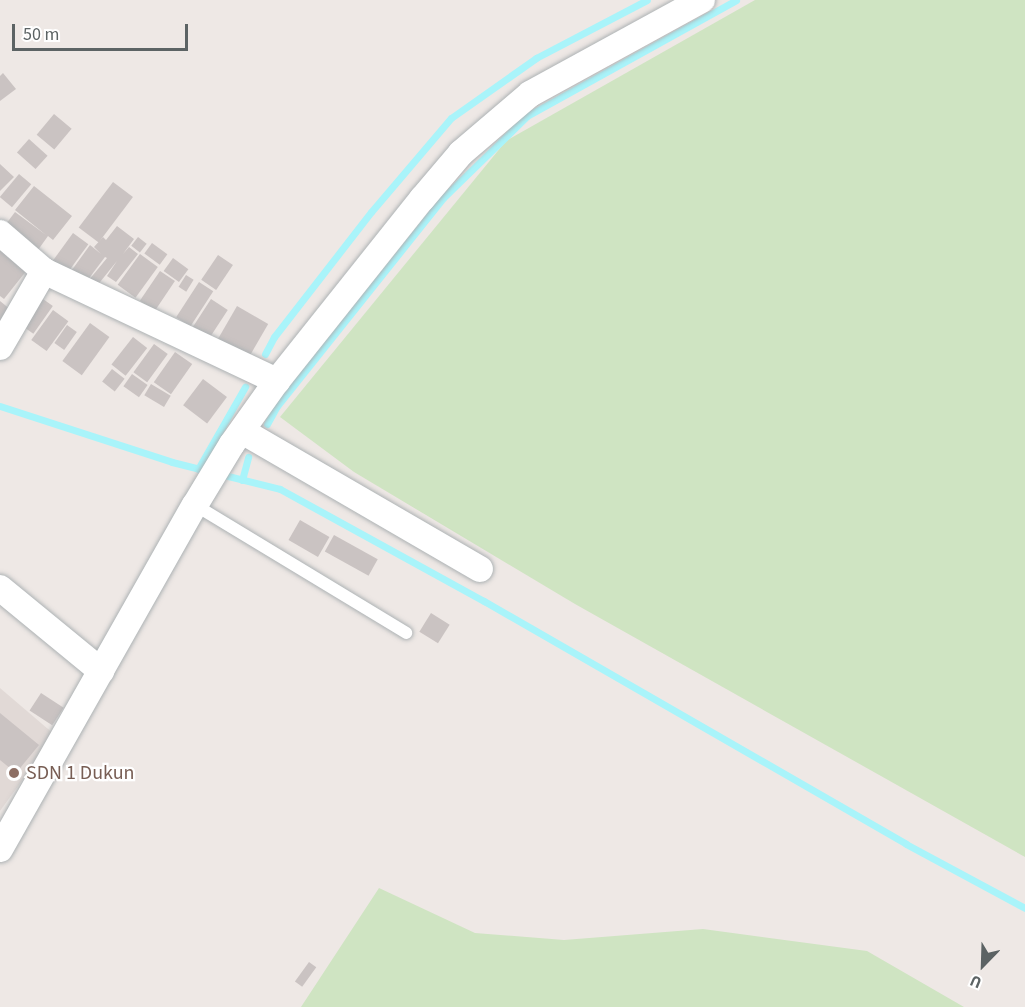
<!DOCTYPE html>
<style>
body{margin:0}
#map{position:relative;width:1025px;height:1007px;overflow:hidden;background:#eee8e5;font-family:"Source Sans 3",sans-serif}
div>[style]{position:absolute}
.education>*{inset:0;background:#e1d9d6}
.green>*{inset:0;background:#cfe4c2}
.stream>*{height:7px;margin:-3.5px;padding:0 3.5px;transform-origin:3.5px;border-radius:3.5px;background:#a9f4fa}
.building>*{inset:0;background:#cac3c2;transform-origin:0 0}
.roads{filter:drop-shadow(0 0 2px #adb2b4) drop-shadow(0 0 2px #adb2b4)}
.lane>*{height:12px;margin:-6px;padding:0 6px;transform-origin:6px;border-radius:6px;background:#fff}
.street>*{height:26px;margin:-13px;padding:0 13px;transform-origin:13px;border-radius:13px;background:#fff}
.dots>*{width:16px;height:16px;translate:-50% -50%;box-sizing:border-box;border:3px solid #fff;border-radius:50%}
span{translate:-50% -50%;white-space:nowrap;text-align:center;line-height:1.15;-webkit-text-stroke:4.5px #fff;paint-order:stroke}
.education-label{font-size:20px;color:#785e54}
.left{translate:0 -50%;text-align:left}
.north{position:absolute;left:953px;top:935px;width:60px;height:60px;-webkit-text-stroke:4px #fff;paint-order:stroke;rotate:203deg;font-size:16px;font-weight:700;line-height:24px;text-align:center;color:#5c6364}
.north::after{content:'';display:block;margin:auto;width:21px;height:27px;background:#5c6364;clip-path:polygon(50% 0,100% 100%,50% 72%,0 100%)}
.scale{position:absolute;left:12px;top:24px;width:176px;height:27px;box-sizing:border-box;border:3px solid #5c6364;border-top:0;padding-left:8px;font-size:18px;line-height:21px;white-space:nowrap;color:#5c6364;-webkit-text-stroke:4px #fff;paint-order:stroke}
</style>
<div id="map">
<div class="education">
<div style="clip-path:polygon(0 688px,55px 735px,0 811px)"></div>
</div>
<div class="green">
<div style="clip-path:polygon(755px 0,1025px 0,1025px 857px,575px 604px,354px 472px,280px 417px,506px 141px)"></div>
<div style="clip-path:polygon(379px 888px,475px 933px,564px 940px,703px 929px,867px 951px,964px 1007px,301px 1007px)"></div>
</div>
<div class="stream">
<div style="left:265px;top:354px;width:19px;rotate:-62deg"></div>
<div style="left:274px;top:337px;width:158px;rotate:-52.2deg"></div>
<div style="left:371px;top:212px;width:123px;rotate:-49.6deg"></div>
<div style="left:451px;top:118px;width:104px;rotate:-35.2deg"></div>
<div style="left:536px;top:58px;width:125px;rotate:-27.6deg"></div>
<div style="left:0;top:406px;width:181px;rotate:18deg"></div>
<div style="left:172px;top:462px;width:111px;rotate:14deg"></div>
<div style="left:280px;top:489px;width:233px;rotate:28.8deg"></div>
<div style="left:484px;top:601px;width:487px;rotate:29.9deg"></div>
<div style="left:906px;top:844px;width:135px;rotate:28.3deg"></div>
<div style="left:267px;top:424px;width:21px;rotate:-61deg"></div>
<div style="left:277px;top:406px;width:266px;rotate:-51.4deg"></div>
<div style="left:443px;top:198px;width:117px;rotate:-44.3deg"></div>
<div style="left:527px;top:116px;width:239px;rotate:-29deg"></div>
<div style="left:198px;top:469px;width:95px;rotate:-60.2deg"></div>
<div style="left:242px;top:480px;width:24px;rotate:-75deg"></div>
</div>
<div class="building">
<div style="clip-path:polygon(3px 73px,16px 89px,0 101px,0 76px)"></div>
<div style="left:54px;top:114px;width:23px;height:27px;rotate:40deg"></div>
<div style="left:29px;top:139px;width:25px;height:18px;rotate:42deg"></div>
<div style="clip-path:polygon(0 164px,14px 177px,0 191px)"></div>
<div style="left:19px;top:174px;width:16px;height:30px;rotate:40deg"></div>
<div style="left:113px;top:182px;width:25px;height:57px;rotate:37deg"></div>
<div style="clip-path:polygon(34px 186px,72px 216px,53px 240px,48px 236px,33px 257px,0 232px,15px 212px,46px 235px,15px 210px)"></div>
<div style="clip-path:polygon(117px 226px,134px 239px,123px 254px,129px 247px,138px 254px,116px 282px,107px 276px,117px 261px,92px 292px,84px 286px,107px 258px,105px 257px,84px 285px,69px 274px,90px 245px,101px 254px,94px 247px,103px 237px,106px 240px)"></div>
<div style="left:73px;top:233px;width:19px;height:35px;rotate:36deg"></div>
<div style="left:138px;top:237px;width:11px;height:11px;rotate:38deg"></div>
<div style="left:152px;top:243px;width:19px;height:13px;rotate:36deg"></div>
<div style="clip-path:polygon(0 249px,27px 270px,4px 299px,0 296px)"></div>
<div style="left:140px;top:254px;width:22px;height:38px;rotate:36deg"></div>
<div style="left:218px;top:255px;width:18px;height:30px;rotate:34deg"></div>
<div style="left:173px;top:258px;width:19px;height:16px;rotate:36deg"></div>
<div style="left:160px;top:271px;width:18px;height:36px;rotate:34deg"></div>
<div style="left:186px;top:275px;width:9px;height:14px;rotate:32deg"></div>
<div style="left:199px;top:282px;width:17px;height:42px;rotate:33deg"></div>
<div style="left:43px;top:299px;width:12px;height:34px;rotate:35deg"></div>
<div style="left:211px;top:299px;width:20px;height:39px;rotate:33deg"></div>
<div style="clip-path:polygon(0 301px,11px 310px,0 323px)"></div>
<div style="left:237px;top:306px;width:36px;height:41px;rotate:30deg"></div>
<div style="left:53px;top:310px;width:19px;height:37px;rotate:36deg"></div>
<div style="left:90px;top:323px;width:24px;height:47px;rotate:36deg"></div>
<div style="left:67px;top:325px;width:12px;height:22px;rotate:35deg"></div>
<div style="left:133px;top:337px;width:18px;height:35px;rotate:38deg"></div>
<div style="left:154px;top:344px;width:17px;height:35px;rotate:36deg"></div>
<div style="left:175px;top:352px;width:21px;height:37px;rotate:35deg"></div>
<div style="left:112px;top:369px;width:16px;height:16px;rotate:38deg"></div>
<div style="left:132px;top:374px;width:19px;height:15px;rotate:35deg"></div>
<div style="left:203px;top:379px;width:30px;height:33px;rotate:37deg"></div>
<div style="left:151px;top:384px;width:23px;height:13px;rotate:31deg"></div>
<div style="left:300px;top:520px;width:34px;height:23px;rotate:30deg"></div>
<div style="left:334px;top:535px;width:50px;height:19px;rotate:29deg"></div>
<div style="left:431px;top:613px;width:22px;height:22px;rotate:32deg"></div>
<div style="left:41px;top:693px;width:27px;height:21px;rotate:33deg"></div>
<div style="clip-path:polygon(0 713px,39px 745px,16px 773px,0 760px)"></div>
<div style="left:309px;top:962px;width:9px;height:24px;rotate:36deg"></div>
</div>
<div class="roads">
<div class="lane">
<div style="left:195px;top:505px;width:247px;rotate:31.2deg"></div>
</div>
<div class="street">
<div style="left:0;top:233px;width:58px;rotate:40.8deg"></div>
<div style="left:44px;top:271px;width:258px;rotate:25.3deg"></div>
<div style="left:0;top:347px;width:88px;rotate:-59.9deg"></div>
<div style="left:242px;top:431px;width:275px;rotate:30.1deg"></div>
<div style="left:0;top:588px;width:131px;rotate:39.4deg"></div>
<div style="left:0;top:849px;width:395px;rotate:-60.5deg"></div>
<div style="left:195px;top:505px;width:71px;rotate:-58.8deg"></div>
<div style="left:232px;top:444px;width:77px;rotate:-54.5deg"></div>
<div style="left:277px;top:381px;width:233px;rotate:-51.5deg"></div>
<div style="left:422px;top:199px;width:60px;rotate:-49.7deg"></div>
<div style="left:461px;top:153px;width:91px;rotate:-40.5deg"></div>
<div style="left:530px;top:94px;width:196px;rotate:-28.7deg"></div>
</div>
</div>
<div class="dots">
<div style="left:14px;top:773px;background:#8d6e63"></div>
</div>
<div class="education-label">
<span class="left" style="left:26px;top:773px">SDN 1 Dukun</span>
</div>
<div class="north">U</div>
<div class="scale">50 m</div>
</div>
